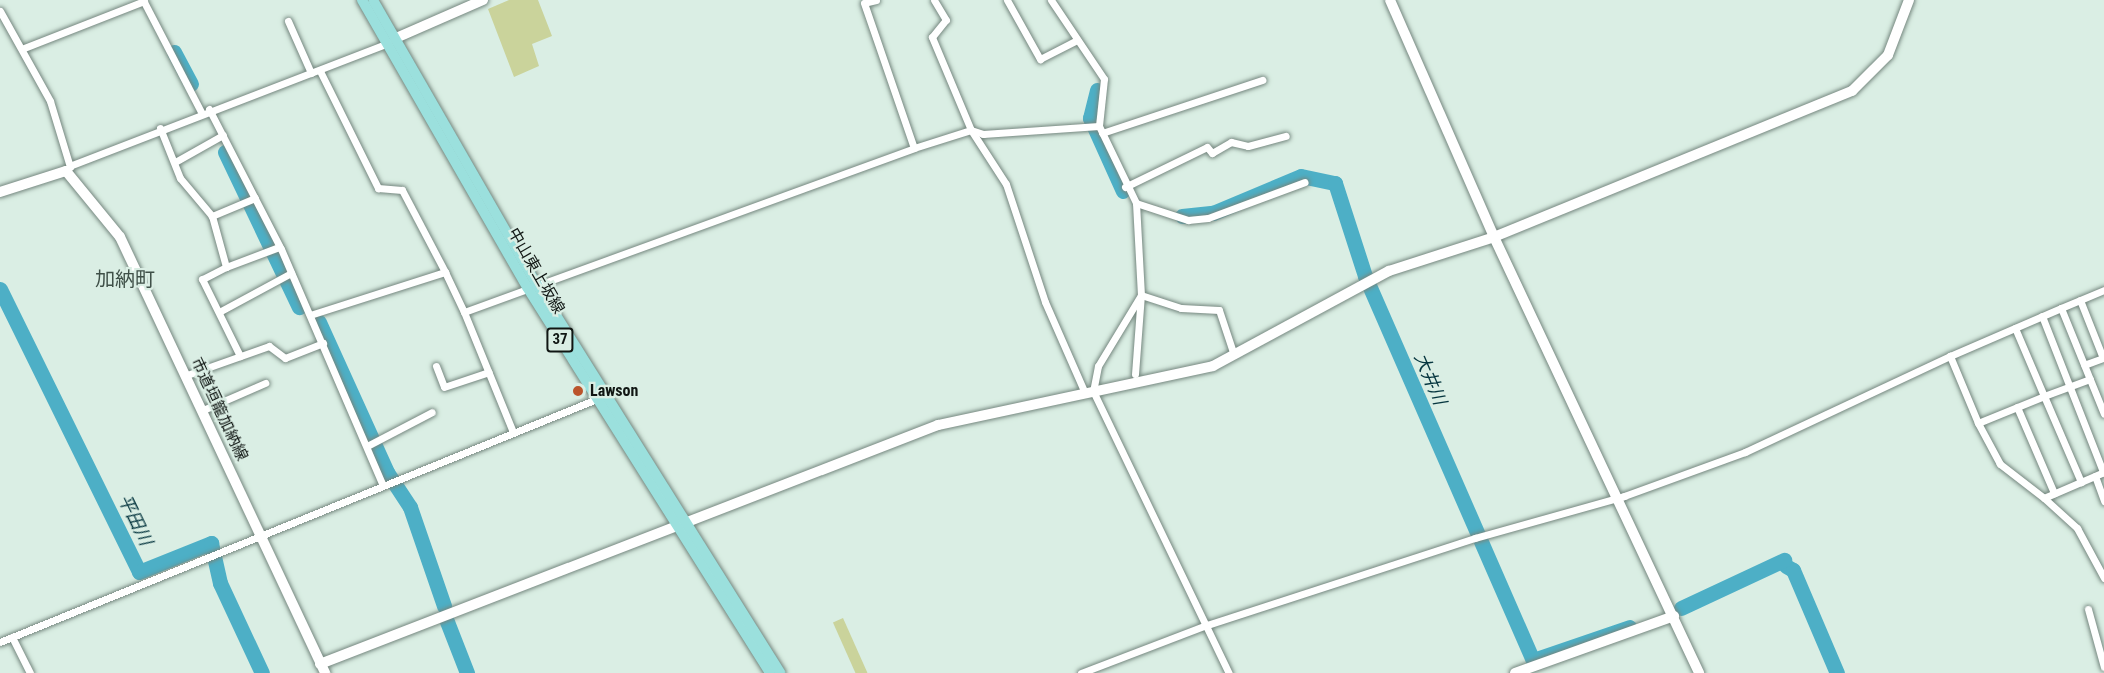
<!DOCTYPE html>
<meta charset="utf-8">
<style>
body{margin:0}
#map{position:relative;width:2104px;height:673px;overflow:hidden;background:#daeee4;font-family:"Roboto Condensed","Noto Sans JP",sans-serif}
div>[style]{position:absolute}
.green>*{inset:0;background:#cad39b;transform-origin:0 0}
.river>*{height:15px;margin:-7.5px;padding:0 7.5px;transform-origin:7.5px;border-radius:7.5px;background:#4dafc6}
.roads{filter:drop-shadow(0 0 2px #75877f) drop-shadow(0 0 2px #75877f)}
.street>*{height:7px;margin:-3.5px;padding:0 3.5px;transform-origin:3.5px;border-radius:3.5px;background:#fff}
.secondary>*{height:10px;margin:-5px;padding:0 5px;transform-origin:5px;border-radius:5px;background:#fff}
.primary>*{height:10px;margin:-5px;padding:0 5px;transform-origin:5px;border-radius:5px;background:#9be0dd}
.dots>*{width:16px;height:16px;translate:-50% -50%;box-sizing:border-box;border:3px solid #daeee4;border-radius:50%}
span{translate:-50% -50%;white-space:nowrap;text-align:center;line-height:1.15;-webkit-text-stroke:4.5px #daeee4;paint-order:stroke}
.shield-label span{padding:2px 4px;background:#daeee4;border:2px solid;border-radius:4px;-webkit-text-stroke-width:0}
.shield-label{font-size:15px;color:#101613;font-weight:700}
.street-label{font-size:16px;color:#101613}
.poi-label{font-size:16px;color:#101613;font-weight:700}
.left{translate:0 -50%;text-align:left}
.water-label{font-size:18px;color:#06363f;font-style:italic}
.quarter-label{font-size:20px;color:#3f5048}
</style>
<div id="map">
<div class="green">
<div style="clip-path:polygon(509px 0,538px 0,552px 36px,532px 44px,539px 66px,514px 77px,488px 9px)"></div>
<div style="left:843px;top:618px;width:60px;height:11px;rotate:66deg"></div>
</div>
<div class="river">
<div style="left:174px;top:52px;width:36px;rotate:62deg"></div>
<div style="left:1097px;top:90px;width:29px;rotate:104deg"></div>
<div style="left:1090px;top:118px;width:80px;rotate:65.7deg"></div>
<div style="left:225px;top:152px;width:172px;rotate:64.5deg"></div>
<div style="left:1182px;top:216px;width:31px;rotate:-6deg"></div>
<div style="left:1213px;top:213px;width:95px;rotate:-22.8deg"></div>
<div style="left:1301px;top:176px;width:35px;rotate:12deg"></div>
<div style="left:1335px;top:183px;width:98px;rotate:72.1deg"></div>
<div style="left:1365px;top:276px;width:419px;rotate:66.4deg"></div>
<div style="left:1533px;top:660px;width:102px;rotate:-18.8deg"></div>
<div style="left:0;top:289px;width:315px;rotate:63.8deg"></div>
<div style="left:139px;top:572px;width:78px;rotate:-21.9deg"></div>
<div style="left:211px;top:543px;width:41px;rotate:77.3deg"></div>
<div style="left:220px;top:583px;width:99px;rotate:65deg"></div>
<div style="left:319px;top:322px;width:165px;rotate:65.6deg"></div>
<div style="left:387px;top:472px;width:42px;rotate:56.7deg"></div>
<div style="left:410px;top:507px;width:105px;rotate:71deg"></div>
<div style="left:1786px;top:566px;width:8px;rotate:30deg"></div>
<div style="left:1793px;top:570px;width:112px;rotate:66.9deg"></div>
<div style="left:1681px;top:608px;width:114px;rotate:-25deg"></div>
<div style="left:446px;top:619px;width:58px;rotate:68.7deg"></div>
</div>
<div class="roads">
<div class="street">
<div style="left:143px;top:0;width:126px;rotate:62.6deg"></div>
<div style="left:876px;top:0;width:12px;rotate:166deg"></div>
<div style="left:864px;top:3px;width:153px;rotate:71deg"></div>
<div style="left:914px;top:148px;width:60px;rotate:-17.5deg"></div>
<div style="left:971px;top:130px;width:101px;rotate:-112.8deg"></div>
<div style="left:932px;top:37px;width:22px;rotate:-51deg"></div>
<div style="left:946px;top:20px;width:23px;rotate:-121deg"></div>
<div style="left:1007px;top:0;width:68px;rotate:60.8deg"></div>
<div style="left:1040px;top:59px;width:42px;rotate:-27.2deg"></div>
<div style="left:1051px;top:0;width:95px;rotate:56.1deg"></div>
<div style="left:1104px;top:79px;width:47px;rotate:96.1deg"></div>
<div style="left:1099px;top:126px;width:85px;rotate:64.3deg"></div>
<div style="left:1136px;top:203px;width:92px;rotate:86.9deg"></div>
<div style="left:1141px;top:295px;width:83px;rotate:121.2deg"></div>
<div style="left:1098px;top:366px;width:25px;rotate:101deg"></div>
<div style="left:1093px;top:391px;width:313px;rotate:64.3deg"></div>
<div style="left:0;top:11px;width:103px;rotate:60.9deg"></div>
<div style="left:50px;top:101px;width:69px;rotate:73.1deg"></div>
<div style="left:288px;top:21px;width:57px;rotate:66.1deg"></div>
<div style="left:24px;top:48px;width:129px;rotate:-21.4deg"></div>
<div style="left:320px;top:71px;width:131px;rotate:63.6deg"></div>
<div style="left:378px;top:188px;width:24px;rotate:5deg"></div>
<div style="left:402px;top:190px;width:93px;rotate:62.3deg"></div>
<div style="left:209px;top:109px;width:157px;rotate:62.8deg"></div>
<div style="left:281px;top:249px;width:255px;rotate:66.7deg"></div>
<div style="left:160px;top:128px;width:54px;rotate:68.2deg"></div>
<div style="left:180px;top:178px;width:50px;rotate:49.9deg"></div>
<div style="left:971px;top:130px;width:64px;rotate:57.1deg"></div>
<div style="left:1006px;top:184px;width:124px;rotate:71.7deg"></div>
<div style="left:1045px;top:302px;width:99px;rotate:66.3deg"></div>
<div style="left:971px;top:130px;width:13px;rotate:18deg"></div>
<div style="left:983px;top:134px;width:116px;rotate:-3.9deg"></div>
<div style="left:1102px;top:133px;width:169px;rotate:-18.3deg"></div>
<div style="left:175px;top:162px;width:55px;rotate:-29.4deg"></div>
<div style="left:72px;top:165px;width:339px;rotate:-21.1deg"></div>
<div style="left:1125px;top:187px;width:91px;rotate:-26deg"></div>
<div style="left:1207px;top:147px;width:8px;rotate:50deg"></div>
<div style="left:1212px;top:153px;width:22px;rotate:-30deg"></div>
<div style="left:1231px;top:142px;width:17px;rotate:13deg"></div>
<div style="left:1248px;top:146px;width:39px;rotate:-15deg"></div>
<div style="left:255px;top:198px;width:47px;rotate:157.3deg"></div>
<div style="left:212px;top:216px;width:53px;rotate:74.6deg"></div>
<div style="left:226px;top:267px;width:57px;rotate:-20.7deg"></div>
<div style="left:1136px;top:203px;width:55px;rotate:18.1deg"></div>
<div style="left:1188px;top:220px;width:20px;rotate:-6deg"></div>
<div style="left:1208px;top:218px;width:103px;rotate:-20.4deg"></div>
<div style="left:226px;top:267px;width:27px;rotate:153deg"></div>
<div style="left:202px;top:279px;width:86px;rotate:63.7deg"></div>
<div style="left:2080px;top:300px;width:62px;rotate:68.4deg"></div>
<div style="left:2103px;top:358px;width:20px;rotate:160deg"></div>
<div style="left:2061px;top:308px;width:47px;rotate:-22.7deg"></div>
<div style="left:219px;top:312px;width:82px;rotate:-28.4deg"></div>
<div style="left:464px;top:312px;width:130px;rotate:67.8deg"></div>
<div style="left:310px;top:315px;width:142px;rotate:-17.7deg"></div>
<div style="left:445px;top:272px;width:44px;rotate:64.6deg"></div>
<div style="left:464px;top:312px;width:479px;rotate:-20deg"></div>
<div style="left:2042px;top:316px;width:168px;rotate:68.6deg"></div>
<div style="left:2015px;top:328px;width:74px;rotate:66.9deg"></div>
<div style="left:2044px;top:396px;width:49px;rotate:-20.3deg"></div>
<div style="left:436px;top:366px;width:22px;rotate:69deg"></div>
<div style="left:444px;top:387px;width:47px;rotate:-18.4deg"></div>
<div style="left:1135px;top:374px;width:79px;rotate:-85.7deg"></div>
<div style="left:1141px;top:295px;width:42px;rotate:18deg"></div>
<div style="left:1181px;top:308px;width:38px;rotate:3deg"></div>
<div style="left:1219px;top:310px;width:47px;rotate:71.6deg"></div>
<div style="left:187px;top:375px;width:87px;rotate:-19.5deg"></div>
<div style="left:269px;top:346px;width:20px;rotate:37deg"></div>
<div style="left:285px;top:358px;width:41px;rotate:-21.5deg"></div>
<div style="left:2017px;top:407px;width:94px;rotate:66.7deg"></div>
<div style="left:203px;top:410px;width:68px;rotate:-23.5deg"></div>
<div style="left:1978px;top:423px;width:73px;rotate:-112.7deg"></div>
<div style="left:1950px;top:356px;width:121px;rotate:-23.4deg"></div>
<div style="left:2061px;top:308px;width:114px;rotate:67.9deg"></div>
<div style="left:367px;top:446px;width:73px;rotate:-27.6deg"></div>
<div style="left:2104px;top:472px;width:65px;rotate:156.6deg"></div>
<div style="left:2044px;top:498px;width:45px;rotate:42.3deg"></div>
<div style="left:2077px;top:528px;width:57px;rotate:61.6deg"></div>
<div style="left:2095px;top:476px;width:27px;rotate:70deg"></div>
<div style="left:2044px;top:498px;width:56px;rotate:-142.3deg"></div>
<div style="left:2000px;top:464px;width:47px;rotate:-118.2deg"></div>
<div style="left:1978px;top:423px;width:71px;rotate:-22.2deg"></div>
<div style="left:2044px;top:396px;width:94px;rotate:66.7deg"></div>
<div style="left:2088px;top:609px;width:60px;rotate:74.6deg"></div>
<div style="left:12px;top:637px;width:40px;rotate:63.4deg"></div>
<div style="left:0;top:642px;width:647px;rotate:-22.16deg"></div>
<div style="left:1081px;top:673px;width:135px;rotate:-20.9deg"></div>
<div style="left:1207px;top:625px;width:282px;rotate:-18deg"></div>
<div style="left:1475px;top:538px;width:155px;rotate:-15.7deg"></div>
<div style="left:1624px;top:496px;width:129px;rotate:-20deg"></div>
<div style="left:1745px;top:452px;width:226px;rotate:-25.1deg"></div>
</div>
<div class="secondary">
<div style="left:1390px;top:0;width:259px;rotate:66.3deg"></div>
<div style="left:1494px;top:237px;width:482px;rotate:64.8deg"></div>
<div style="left:396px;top:38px;width:95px;rotate:-23.6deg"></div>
<div style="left:0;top:192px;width:69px;rotate:-17.7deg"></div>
<div style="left:66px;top:171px;width:85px;rotate:50.7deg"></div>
<div style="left:120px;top:237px;width:482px;rotate:64.8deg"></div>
<div style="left:320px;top:664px;width:663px;rotate:-21.14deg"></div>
<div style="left:938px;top:425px;width:281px;rotate:-12.1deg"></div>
<div style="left:1213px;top:366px;width:200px;rotate:-28.4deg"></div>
<div style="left:1389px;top:271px;width:110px;rotate:-17.9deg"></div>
<div style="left:1494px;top:237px;width:387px;rotate:-22.2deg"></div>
<div style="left:1852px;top:91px;width:51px;rotate:-45deg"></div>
<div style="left:1888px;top:55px;width:59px;rotate:-69.1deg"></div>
<div style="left:1515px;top:673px;width:169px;rotate:-19.7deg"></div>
</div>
<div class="primary">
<div style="left:362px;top:0;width:331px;rotate:60.1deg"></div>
<div style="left:527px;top:287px;width:456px;rotate:57.8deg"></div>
<div style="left:373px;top:0;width:329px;rotate:60.1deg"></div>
<div style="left:537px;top:285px;width:458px;rotate:57.9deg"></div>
</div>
</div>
<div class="dots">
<div style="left:578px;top:391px;background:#bb542b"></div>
</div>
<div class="shield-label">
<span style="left:560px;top:340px">37</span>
</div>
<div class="street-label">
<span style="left:536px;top:271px;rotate:60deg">中山東上坂線</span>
<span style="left:219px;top:409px;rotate:65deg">市道垣籠加納線</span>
</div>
<div class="poi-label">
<span class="left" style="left:590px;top:391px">Lawson</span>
</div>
<div class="water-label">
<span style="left:1430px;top:379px;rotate:67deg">大井川</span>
<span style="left:135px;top:520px;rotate:64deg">平田川</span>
</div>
<div class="quarter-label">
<span style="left:125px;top:279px">加納町</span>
</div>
</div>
